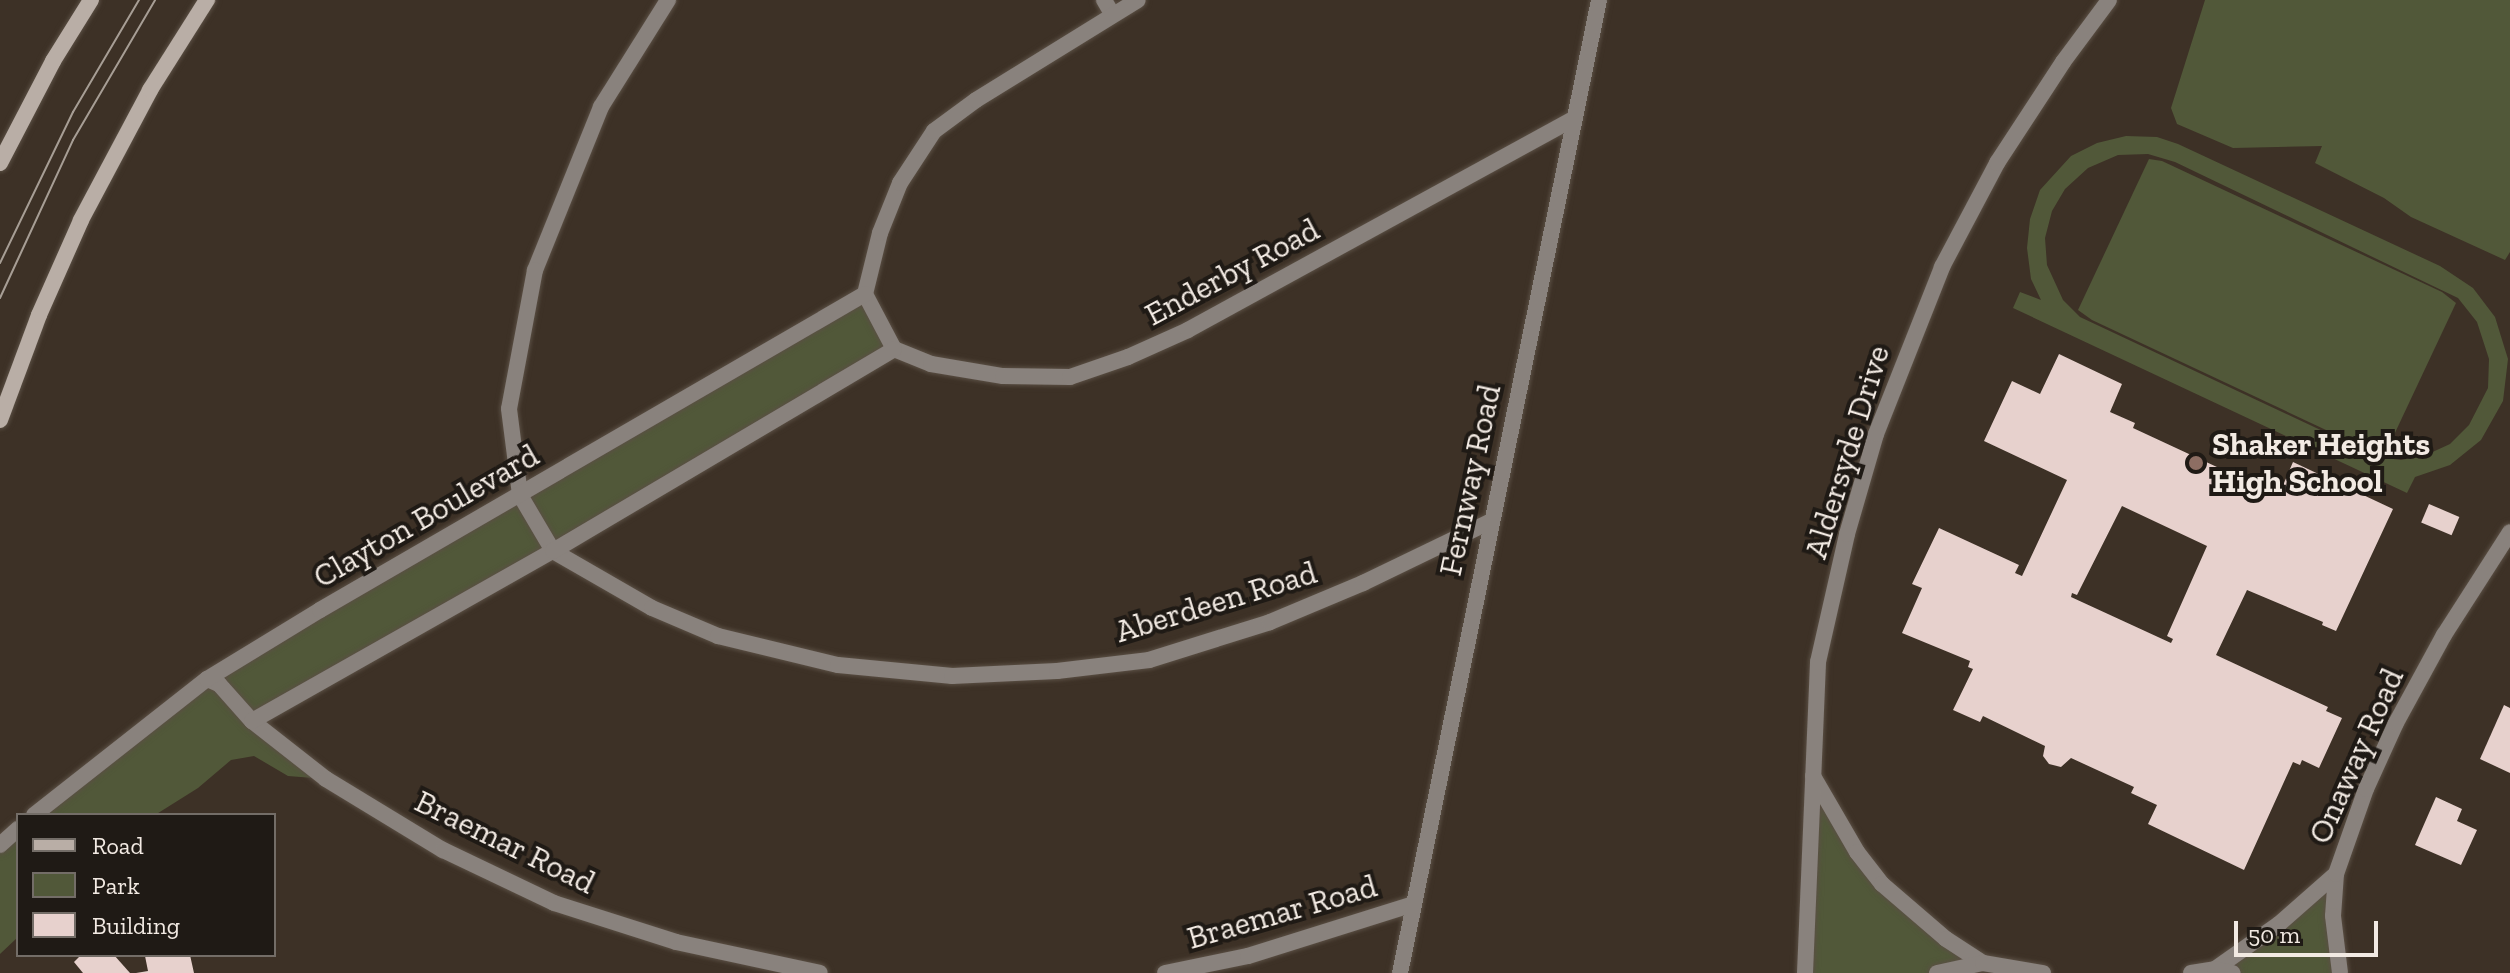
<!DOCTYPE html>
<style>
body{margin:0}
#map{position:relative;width:2510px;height:973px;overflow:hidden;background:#3d3126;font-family:"Zilla Slab",serif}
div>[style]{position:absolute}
.green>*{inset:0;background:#515839}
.building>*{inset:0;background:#e7d1cd;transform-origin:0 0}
.roads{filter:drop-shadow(0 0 2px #5a4f44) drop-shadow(0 0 2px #5a4f44)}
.minor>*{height:16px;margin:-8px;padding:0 8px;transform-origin:8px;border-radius:8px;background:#89827d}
.secondary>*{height:16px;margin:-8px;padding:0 8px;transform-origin:8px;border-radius:8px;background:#b9aea6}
.tram>*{height:2px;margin:-1px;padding:0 1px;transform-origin:1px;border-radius:1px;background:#a79e95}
.dots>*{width:22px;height:22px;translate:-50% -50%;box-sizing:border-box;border:4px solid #1f1a15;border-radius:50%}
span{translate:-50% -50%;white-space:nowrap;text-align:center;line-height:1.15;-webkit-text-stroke:8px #1f1a15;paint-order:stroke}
.street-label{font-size:32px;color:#f2eae3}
.poi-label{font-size:32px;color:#f2eae3;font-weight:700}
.left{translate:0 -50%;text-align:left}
.legend{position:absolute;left:16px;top:813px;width:260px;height:144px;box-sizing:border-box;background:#1f1a15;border:2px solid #736d67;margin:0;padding:10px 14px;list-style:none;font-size:24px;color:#f2eae3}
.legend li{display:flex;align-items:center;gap:16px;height:40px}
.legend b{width:40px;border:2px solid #736d67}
.scale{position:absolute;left:2234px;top:921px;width:144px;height:36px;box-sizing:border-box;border:4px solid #f2eae3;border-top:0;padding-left:10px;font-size:24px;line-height:28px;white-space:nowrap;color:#f2eae3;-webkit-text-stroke:6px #1f1a15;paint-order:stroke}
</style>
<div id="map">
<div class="green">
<div style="clip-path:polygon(2205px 0,2510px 0,2510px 252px,2505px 260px,2411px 217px,2384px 198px,2315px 163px,2322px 146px,2233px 148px,2177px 124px,2171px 108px)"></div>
<div style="clip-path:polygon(evenodd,2126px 136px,2157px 137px,2178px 144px,2440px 266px,2473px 288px,2495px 317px,2508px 359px,2503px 401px,2481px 440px,2450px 465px,2415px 477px,2407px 493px,2013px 308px,2020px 292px,2041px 300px,2031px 279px,2027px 248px,2030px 219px,2040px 190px,2071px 156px,2097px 143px,2126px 136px,2148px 154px,2175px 162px,2458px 298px,2477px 322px,2489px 359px,2488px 388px,2469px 425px,2450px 444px,2426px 455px,2401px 460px,2378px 457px,2080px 317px,2063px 300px,2047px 265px,2045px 238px,2052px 211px,2065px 189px,2088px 168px,2118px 155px,2148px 154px)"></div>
<div style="clip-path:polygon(2149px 159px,2162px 161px,2442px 292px,2456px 303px,2385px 454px,2373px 452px,2092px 320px,2078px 310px)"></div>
<div style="clip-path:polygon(865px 294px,894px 349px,253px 721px,326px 779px,288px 776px,254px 756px,231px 760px,198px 788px,155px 815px,34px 815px,158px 715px)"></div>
<div style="clip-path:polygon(1813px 776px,1857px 852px,1983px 963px,1937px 973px,1805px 973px)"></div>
<div style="clip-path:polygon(18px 829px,18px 937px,0 954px,0 845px)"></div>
<div style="clip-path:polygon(2336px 874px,2340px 973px,2233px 973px,2215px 969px)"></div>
</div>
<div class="building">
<div style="clip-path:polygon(evenodd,2059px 354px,2122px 384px,2110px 412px,2135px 423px,2133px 428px,2260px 487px,2262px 482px,2281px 490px,2293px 462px,2393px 509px,2336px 631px,2322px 625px,2323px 622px,2247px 590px,2216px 655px,2328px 707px,2326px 711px,2342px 718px,2319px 768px,2302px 760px,2300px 765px,2293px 762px,2244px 870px,2148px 824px,2157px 805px,2131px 793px,2134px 787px,2071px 758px,2061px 767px,2049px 764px,2043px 756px,2045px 746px,1983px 716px,1980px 722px,1953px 710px,1973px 669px,1968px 667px,1970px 661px,1902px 633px,1922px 588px,1912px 584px,1939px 528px,2019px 565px,2015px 573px,2022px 576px,2067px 480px,1984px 441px,2012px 381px,2040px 394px,2059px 354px,2122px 506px,2207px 546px,2167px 636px,2173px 639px,2171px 643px,2071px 597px,2072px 593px,2077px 595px,2122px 506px)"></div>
<div style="left:2429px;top:504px;width:33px;height:20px;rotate:23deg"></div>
<div style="clip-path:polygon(2504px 705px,2510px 708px,2510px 773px,2480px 759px)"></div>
<div style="clip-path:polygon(2436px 797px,2462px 809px,2457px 821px,2477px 830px,2461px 865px,2415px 845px)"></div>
<div style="clip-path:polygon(81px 955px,114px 955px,130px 973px,83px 973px,74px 962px)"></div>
<div style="clip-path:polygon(190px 955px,194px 973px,136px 973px,148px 971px,145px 956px)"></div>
</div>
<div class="roads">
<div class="minor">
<div style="left:668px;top:0;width:126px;rotate:122.1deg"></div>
<div style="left:601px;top:107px;width:176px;rotate:112deg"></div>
<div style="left:535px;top:270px;width:141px;rotate:100.6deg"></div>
<div style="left:509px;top:409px;width:87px;rotate:82.7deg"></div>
<div style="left:520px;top:495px;width:65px;rotate:59.5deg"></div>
<div style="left:553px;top:551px;width:114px;rotate:29.9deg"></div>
<div style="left:652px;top:608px;width:72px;rotate:23deg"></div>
<div style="left:718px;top:636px;width:123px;rotate:13.6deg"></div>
<div style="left:838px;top:665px;width:115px;rotate:5.5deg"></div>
<div style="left:952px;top:676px;width:105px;rotate:-2.7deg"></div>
<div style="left:1057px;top:671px;width:93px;rotate:-6.8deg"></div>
<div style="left:1149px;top:660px;width:127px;rotate:-17.4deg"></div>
<div style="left:1270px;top:622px;width:101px;rotate:-22.8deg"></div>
<div style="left:1363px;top:583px;width:140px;rotate:-25.8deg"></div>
<div style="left:1104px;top:0;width:16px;rotate:60deg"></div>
<div style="left:894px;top:349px;width:40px;rotate:22deg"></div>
<div style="left:931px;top:364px;width:73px;rotate:9.5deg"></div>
<div style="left:1003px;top:376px;width:67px;rotate:0.9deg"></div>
<div style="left:1070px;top:377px;width:61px;rotate:-19deg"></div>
<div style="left:1128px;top:357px;width:66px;rotate:-24.2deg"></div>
<div style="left:1188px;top:330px;width:439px;rotate:-28.7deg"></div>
<div style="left:894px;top:349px;width:62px;rotate:-117.8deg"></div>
<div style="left:865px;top:294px;width:63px;rotate:-76.2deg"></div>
<div style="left:880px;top:233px;width:54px;rotate:-68.2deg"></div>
<div style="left:900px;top:183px;width:62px;rotate:-56.8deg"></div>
<div style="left:934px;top:131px;width:52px;rotate:-36.4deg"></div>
<div style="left:976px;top:100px;width:190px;rotate:-31.7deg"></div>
<div style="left:207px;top:679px;width:13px;rotate:23deg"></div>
<div style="left:219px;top:684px;width:50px;rotate:48.3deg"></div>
<div style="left:252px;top:721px;width:94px;rotate:38.1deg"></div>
<div style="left:326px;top:779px;width:137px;rotate:31.3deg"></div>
<div style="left:443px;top:850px;width:123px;rotate:25.5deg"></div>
<div style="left:554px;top:903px;width:128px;rotate:17.7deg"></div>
<div style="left:676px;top:942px;width:147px;rotate:12.1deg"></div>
<div style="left:252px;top:721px;width:346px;rotate:-29.5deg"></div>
<div style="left:553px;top:551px;width:396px;rotate:-30.6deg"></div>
<div style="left:1813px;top:776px;width:88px;rotate:59.9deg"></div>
<div style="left:1857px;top:852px;width:41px;rotate:52deg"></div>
<div style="left:1882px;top:884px;width:84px;rotate:40.7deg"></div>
<div style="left:1946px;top:939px;width:44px;rotate:33deg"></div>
<div style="left:34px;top:815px;width:220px;rotate:-38.2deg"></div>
<div style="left:207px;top:679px;width:132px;rotate:-31.4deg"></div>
<div style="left:320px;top:610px;width:630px;rotate:-30.11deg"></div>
<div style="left:0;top:845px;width:24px;rotate:-42deg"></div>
<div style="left:2336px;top:874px;width:42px;rotate:94.1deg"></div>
<div style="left:2333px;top:916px;width:57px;rotate:83deg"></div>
<div style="left:2215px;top:969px;width:78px;rotate:-35.1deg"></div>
<div style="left:2279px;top:924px;width:76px;rotate:-41.3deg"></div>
<div style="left:2336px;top:874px;width:90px;rotate:-70.6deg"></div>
<div style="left:2366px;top:789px;width:72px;rotate:-65.6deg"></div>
<div style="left:2396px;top:723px;width:100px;rotate:-61.4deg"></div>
<div style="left:2444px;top:635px;width:122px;rotate:-57.3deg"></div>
<div style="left:1165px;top:973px;width:85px;rotate:-11.6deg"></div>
<div style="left:1248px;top:956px;width:174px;rotate:-17.4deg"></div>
<div style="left:1400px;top:973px;width:993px;rotate:-78.44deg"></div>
<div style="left:1805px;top:973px;width:311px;rotate:-87.6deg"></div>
<div style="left:1818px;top:662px;width:131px;rotate:-77.2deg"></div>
<div style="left:1847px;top:534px;width:104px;rotate:-73.8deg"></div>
<div style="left:1876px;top:434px;width:180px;rotate:-68.4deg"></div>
<div style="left:1942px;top:267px;width:118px;rotate:-62.1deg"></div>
<div style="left:1997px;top:163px;width:121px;rotate:-56.8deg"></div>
<div style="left:2063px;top:62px;width:77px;rotate:-53.4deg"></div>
<div style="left:1937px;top:973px;width:47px;rotate:-12.3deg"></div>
<div style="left:1983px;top:963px;width:61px;rotate:9.5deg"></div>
<div style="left:2191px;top:973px;width:24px;rotate:-9deg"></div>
<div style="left:2215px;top:969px;width:18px;rotate:13deg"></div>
</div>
<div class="secondary">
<div style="left:0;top:163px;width:115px;rotate:-62.5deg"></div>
<div style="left:53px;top:61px;width:72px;rotate:-58.1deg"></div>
<div style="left:0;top:420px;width:112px;rotate:-69.6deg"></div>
<div style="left:39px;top:315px;width:104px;rotate:-66.1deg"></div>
<div style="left:81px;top:220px;width:147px;rotate:-62deg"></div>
<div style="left:150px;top:90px;width:107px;rotate:-57.7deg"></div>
</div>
</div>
<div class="tram">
<div style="left:0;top:263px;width:168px;rotate:-64.2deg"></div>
<div style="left:73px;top:112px;width:130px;rotate:-59.5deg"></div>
<div style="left:0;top:298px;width:174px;rotate:-65.2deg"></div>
<div style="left:73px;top:140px;width:162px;rotate:-59.6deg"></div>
</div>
<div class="dots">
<div style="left:2196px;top:463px;background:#8d6e63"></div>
</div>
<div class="street-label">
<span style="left:1232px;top:272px;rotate:-28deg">Enderby Road</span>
<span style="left:1847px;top:452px;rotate:-73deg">Aldersyde Drive</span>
<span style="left:1470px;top:480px;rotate:-78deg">Fernway Road</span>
<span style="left:426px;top:516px;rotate:-30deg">Clayton Boulevard</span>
<span style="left:1216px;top:602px;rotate:-17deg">Aberdeen Road</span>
<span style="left:2356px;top:756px;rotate:-66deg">Onaway Road</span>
<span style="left:505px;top:842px;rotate:26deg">Braemar Road</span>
<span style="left:1282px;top:912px;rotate:-16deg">Braemar Road</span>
</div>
<div class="poi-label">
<span class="left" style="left:2212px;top:463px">Shaker Heights<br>High School</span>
</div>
<ul class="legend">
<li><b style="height:10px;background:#b9aea6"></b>Road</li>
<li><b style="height:22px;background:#515839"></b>Park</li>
<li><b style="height:22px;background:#e7d1cd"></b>Building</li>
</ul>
<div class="scale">50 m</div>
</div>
